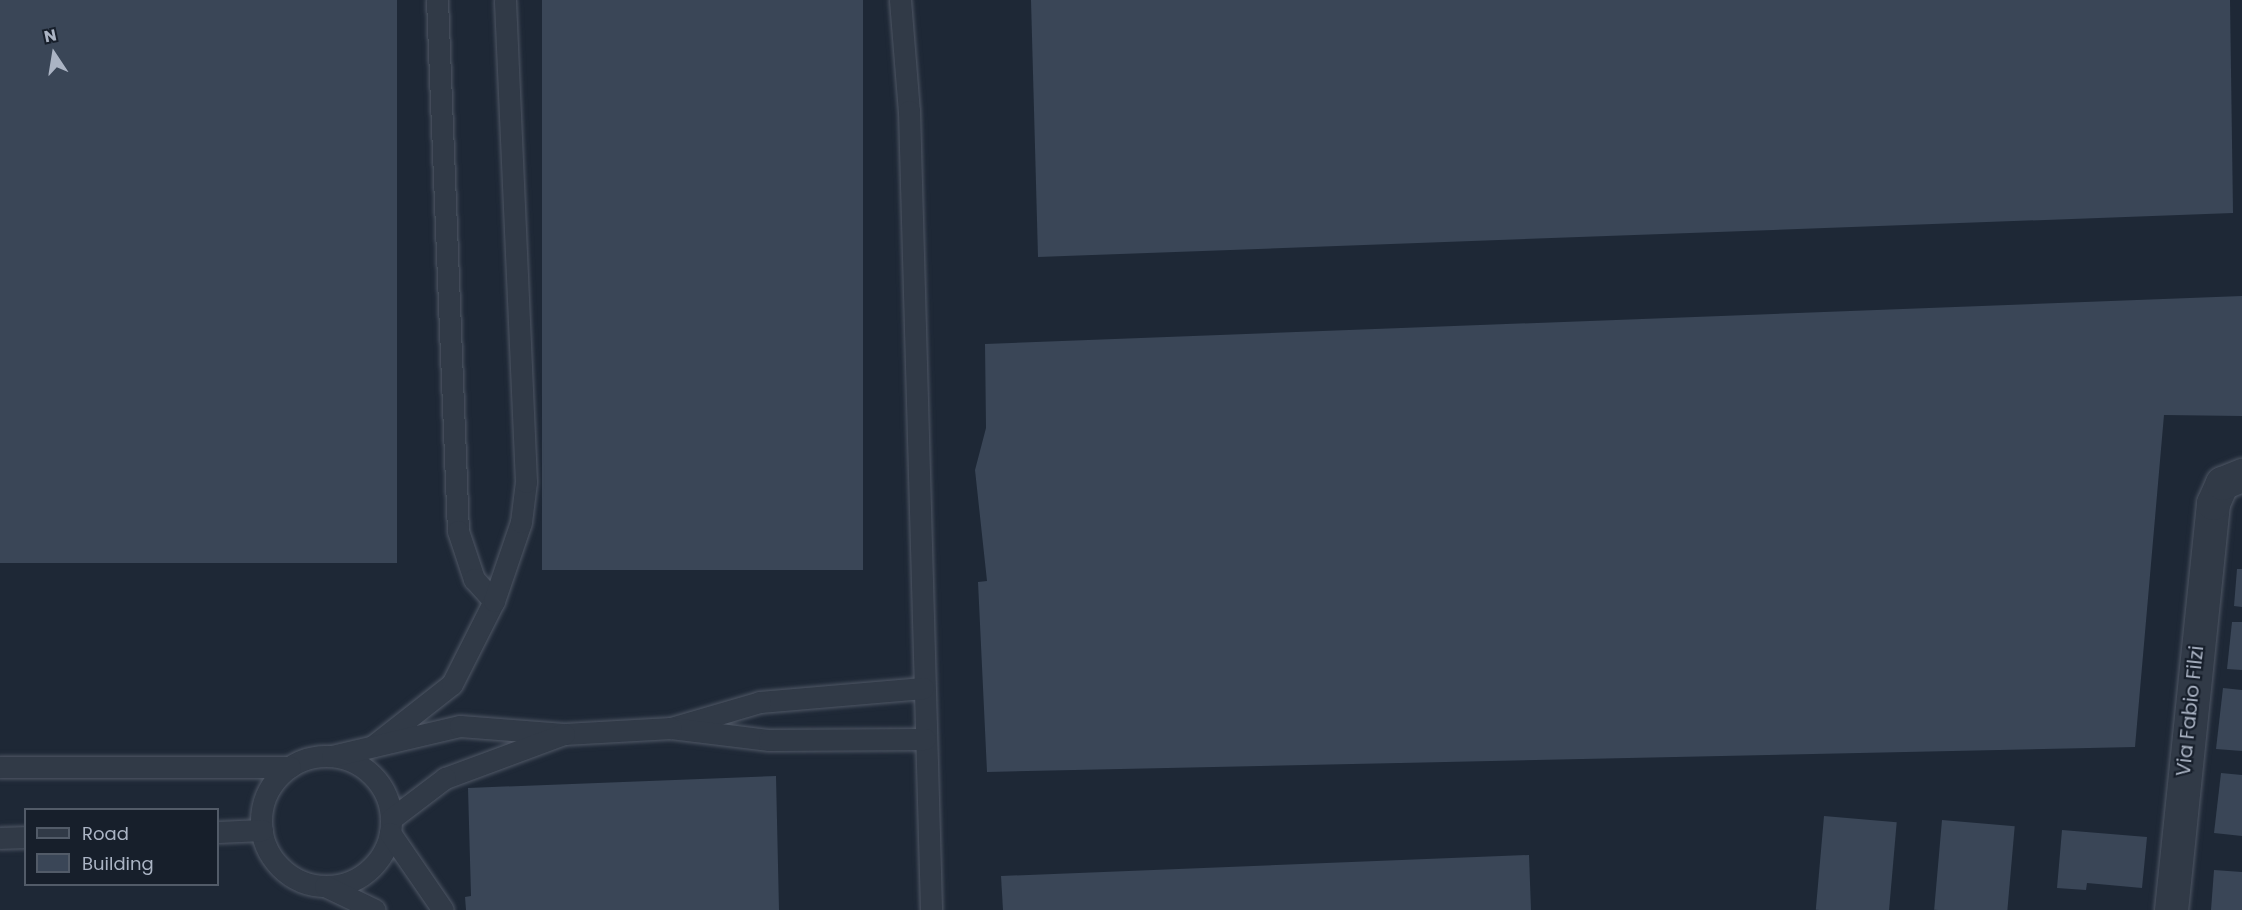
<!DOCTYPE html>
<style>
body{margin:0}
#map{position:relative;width:2242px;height:910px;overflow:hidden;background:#1e2836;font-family:Poppins,sans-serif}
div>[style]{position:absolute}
.building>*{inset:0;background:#3a4657;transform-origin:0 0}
.roads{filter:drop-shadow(0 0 2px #4f5765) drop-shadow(0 0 2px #4f5765)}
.service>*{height:21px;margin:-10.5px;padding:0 10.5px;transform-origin:10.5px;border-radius:10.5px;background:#313a47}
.service>.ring{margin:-10.5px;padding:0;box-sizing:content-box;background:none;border:21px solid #313a47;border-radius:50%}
.minor>*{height:33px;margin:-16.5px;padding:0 16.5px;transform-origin:16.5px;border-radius:16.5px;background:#313a47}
span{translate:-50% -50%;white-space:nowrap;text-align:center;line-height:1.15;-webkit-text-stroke:4.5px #171f2b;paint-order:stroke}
.street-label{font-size:20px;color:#abb4c4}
.legend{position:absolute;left:24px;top:808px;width:195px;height:78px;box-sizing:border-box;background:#171f2b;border:2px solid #525b68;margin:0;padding:8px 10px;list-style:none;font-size:18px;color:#abb4c4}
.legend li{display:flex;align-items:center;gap:12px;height:30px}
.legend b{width:30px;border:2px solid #525b68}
.north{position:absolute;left:24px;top:24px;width:60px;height:60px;-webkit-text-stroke:4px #171f2b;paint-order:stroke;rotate:348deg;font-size:16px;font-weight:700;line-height:24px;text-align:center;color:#abb4c4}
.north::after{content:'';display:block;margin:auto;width:21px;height:27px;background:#abb4c4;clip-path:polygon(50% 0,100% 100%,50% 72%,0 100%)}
</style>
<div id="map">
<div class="building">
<div style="left:0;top:0;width:397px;height:563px"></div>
<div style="left:542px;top:0;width:321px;height:570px"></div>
<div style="clip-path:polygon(1031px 0,2230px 0,2233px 213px,1038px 257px)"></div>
<div style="clip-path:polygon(2242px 296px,2242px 416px,2164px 415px,2135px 747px,987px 772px,978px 582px,987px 581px,975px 470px,986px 428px,985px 344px)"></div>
<div style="clip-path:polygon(2237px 569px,2242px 569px,2242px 607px,2234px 606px)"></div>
<div style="clip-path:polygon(2232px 622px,2242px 622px,2242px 670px,2227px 669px)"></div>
<div style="clip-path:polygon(2223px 688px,2242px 690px,2242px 751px,2216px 749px)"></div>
<div style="clip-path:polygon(2221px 773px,2242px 775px,2242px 836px,2214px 833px)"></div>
<div style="clip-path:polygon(776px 776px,779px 910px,466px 910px,465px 897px,471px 896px,468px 788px)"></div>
<div style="left:1824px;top:816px;width:73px;height:94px;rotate:5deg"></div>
<div style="left:1942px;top:820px;width:73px;height:90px;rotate:5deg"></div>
<div style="clip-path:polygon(2062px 830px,2147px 837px,2142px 888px,2087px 883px,2086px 890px,2057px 888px)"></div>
<div style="clip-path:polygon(1529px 855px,1531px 910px,1003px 910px,1001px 876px)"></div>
<div style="clip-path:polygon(2214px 870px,2242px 872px,2242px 910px,2211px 910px)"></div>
</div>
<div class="roads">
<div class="service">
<div style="left:437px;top:0;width:531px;rotate:87.74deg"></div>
<div style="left:458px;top:531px;width:51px;rotate:71.6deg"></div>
<div style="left:474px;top:579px;width:30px;rotate:48deg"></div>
<div style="left:900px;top:0;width:111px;rotate:85.4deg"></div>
<div style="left:909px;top:111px;width:799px;rotate:88.42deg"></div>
<div style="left:923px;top:688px;width:164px;rotate:175.1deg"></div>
<div style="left:760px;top:702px;width:93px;rotate:163.7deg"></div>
<div style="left:671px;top:728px;width:99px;rotate:7deg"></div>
<div style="left:769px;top:740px;width:156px;rotate:-0.4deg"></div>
<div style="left:564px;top:734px;width:107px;rotate:-3.2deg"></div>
<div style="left:373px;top:746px;width:100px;rotate:-38.1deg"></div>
<div style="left:452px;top:684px;width:93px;rotate:-63.2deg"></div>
<div style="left:494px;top:601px;width:83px;rotate:-71.1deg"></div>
<div style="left:521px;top:522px;width:40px;rotate:-82.9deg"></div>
<div style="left:526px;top:482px;width:482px;rotate:-92.5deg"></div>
<div class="ring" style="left:261px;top:756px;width:109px;height:109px"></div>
<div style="left:332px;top:756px;width:131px;rotate:-13.2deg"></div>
<div style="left:460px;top:726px;width:104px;rotate:4.4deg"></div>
<div style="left:564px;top:734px;width:127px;rotate:159.7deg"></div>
<div style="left:445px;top:778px;width:68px;rotate:142.8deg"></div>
<div style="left:0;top:767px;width:290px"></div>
<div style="left:218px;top:832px;width:44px;rotate:-2.6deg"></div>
<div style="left:390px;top:833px;width:93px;rotate:55.5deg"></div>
<div style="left:0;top:838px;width:26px;rotate:-2deg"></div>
<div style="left:325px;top:886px;width:55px;rotate:25.6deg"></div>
</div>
<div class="minor">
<div style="left:2171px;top:910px;width:409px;rotate:-84.1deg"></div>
<div style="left:2213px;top:503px;width:22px;rotate:-66deg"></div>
<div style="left:2222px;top:483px;width:22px;rotate:-22deg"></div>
</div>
</div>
<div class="street-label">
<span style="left:2190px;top:711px;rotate:-84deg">Via Fabio Filzi</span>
</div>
<ul class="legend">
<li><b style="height:8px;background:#313a47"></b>Road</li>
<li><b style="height:16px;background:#3a4657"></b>Building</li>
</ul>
<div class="north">N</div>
</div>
